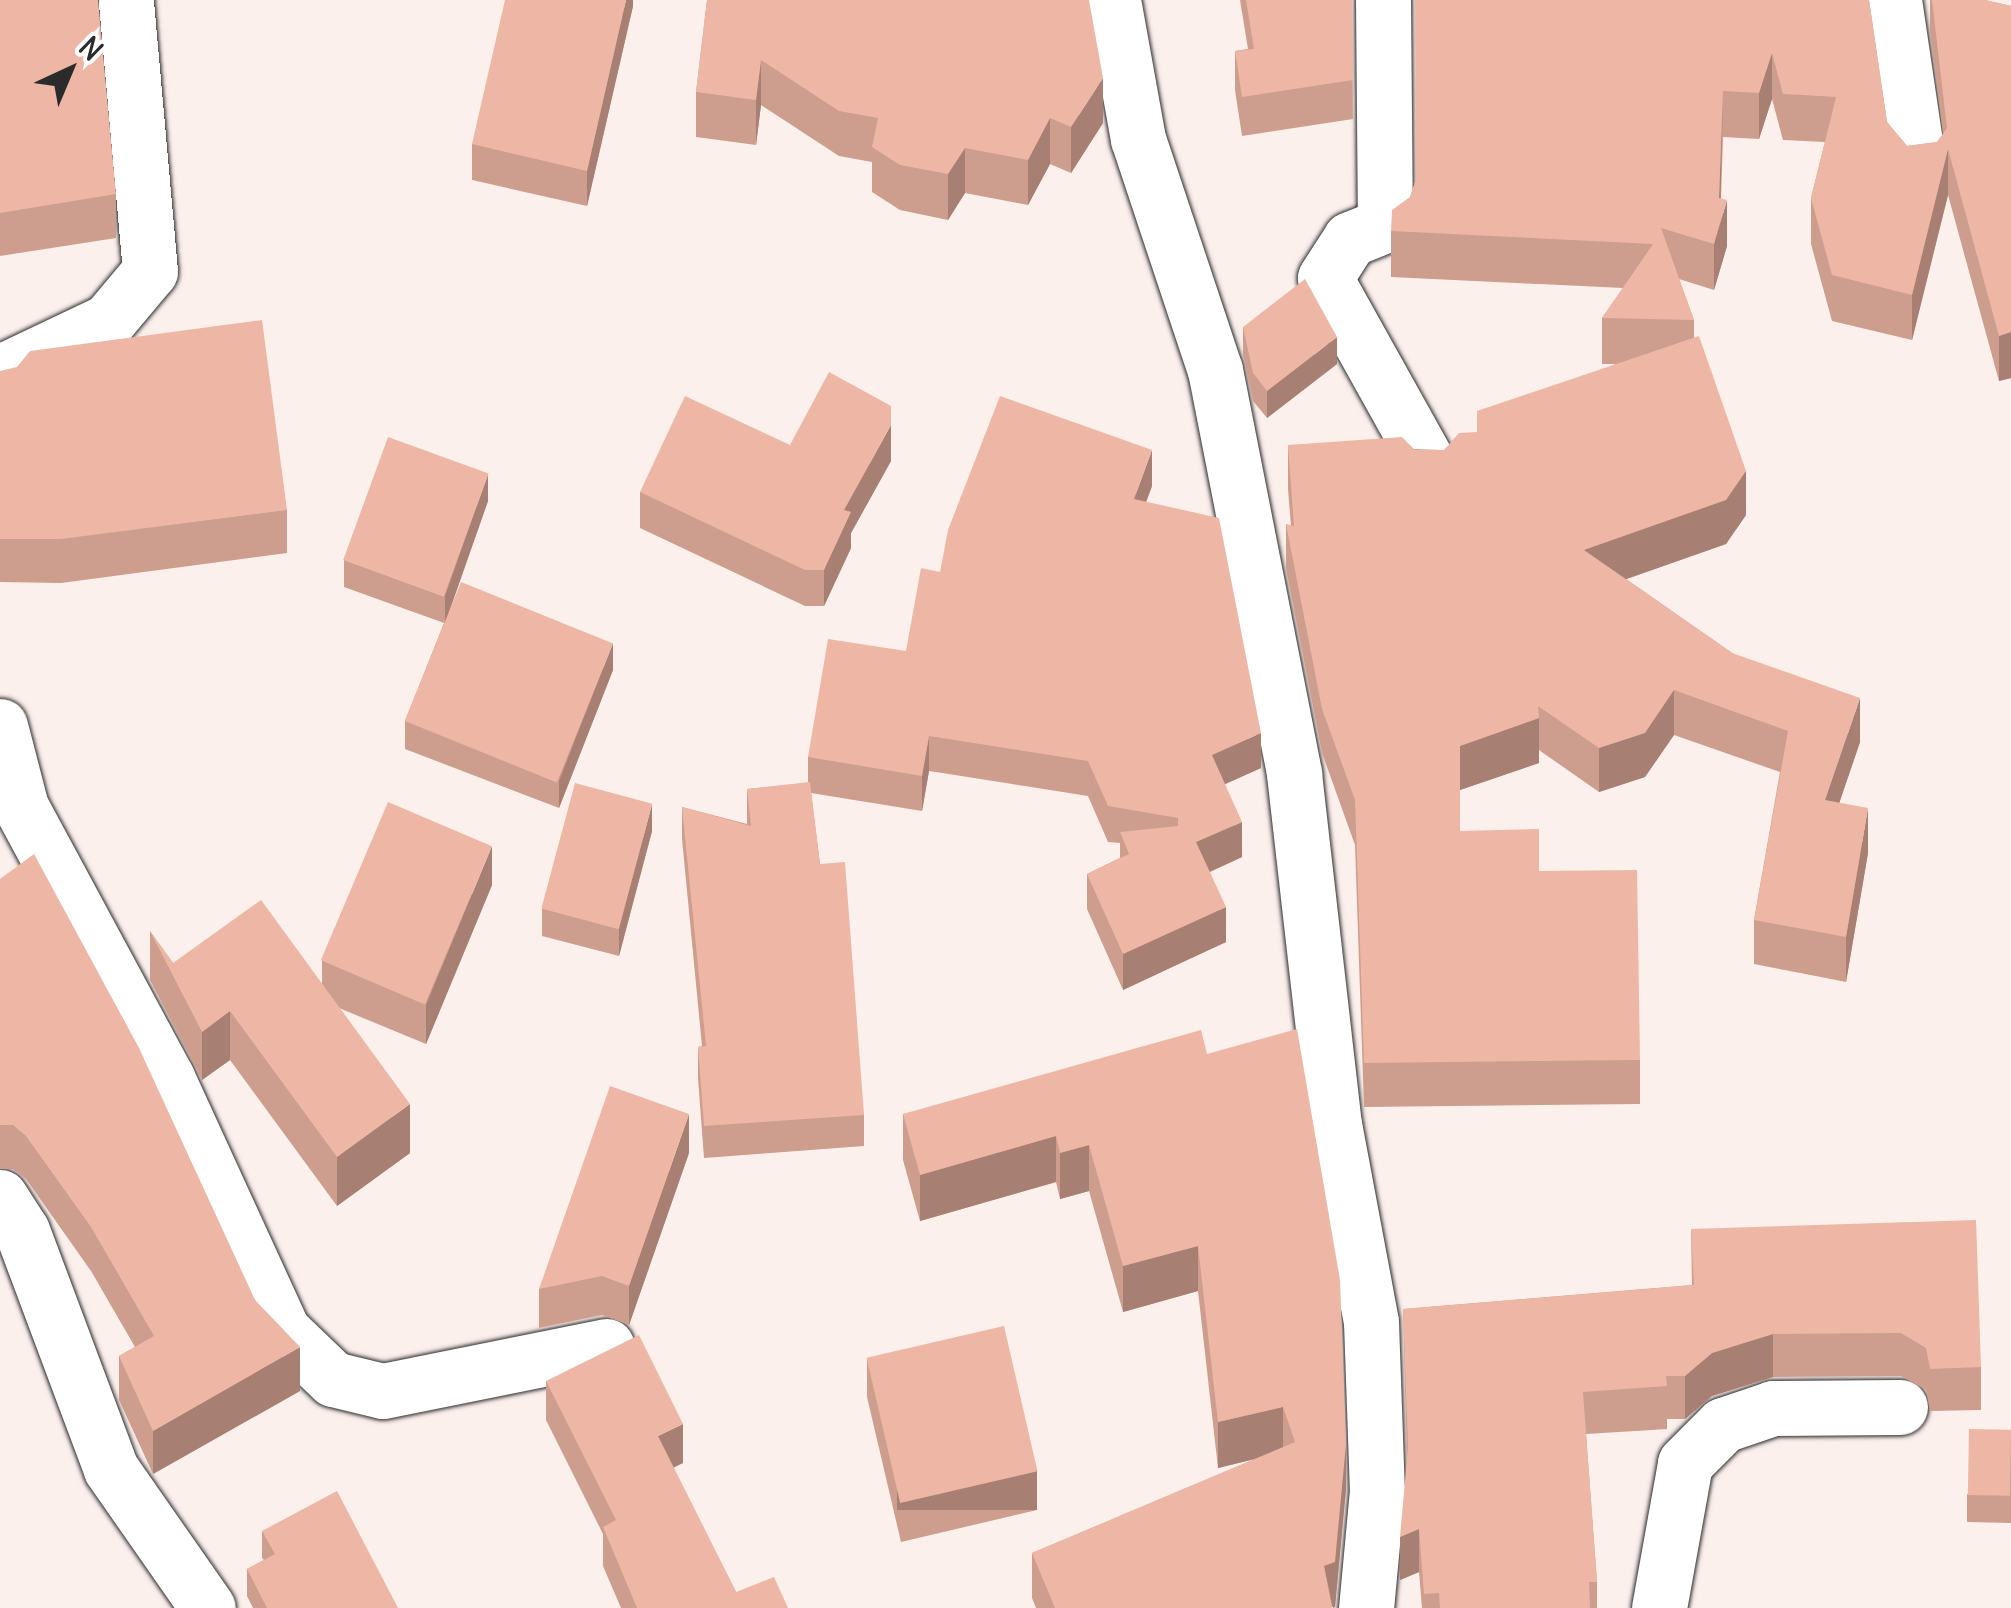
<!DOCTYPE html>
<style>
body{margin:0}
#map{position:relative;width:2011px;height:1608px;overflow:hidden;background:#fcf0ed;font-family:Delius,sans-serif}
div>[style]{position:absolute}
.roads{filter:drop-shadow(0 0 2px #2b2b2b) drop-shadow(0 0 2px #2b2b2b)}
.street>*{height:55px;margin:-27.5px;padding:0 27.5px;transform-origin:27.5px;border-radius:27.5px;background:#fff}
.wall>*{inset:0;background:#cd9d8d}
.shaded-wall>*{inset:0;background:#a77f73;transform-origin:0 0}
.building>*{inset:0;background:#eeb6a4;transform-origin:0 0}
span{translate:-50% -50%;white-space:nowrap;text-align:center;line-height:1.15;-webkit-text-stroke:9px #fff;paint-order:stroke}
.north{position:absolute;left:20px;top:20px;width:100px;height:100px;-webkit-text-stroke:8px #fff;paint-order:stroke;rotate:44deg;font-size:28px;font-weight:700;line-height:40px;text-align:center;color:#2b2b2b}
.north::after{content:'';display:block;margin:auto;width:35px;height:45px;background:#2b2b2b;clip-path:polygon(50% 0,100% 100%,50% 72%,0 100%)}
</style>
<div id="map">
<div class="roads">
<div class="street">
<div style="left:1113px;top:0;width:141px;rotate:79.8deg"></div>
<div style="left:1138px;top:139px;width:243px;rotate:71.6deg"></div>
<div style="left:1215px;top:370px;width:412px;rotate:78.9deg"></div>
<div style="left:1294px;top:774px;width:352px;rotate:83.5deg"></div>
<div style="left:1334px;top:1124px;width:201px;rotate:79.4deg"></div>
<div style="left:1371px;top:1322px;width:168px;rotate:88deg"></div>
<div style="left:1377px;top:1490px;width:119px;rotate:95.3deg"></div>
<div style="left:1383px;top:0;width:225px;rotate:89.5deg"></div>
<div style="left:1385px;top:225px;width:38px;rotate:158deg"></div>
<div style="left:1350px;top:239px;width:46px;rotate:122.7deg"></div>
<div style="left:1325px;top:278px;width:216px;rotate:60.9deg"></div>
<div style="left:1894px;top:0;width:165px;rotate:81.6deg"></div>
<div style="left:0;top:384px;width:18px;rotate:-61deg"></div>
<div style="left:9px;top:368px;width:110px;rotate:-25.4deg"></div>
<div style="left:108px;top:321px;width:65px;rotate:-50deg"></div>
<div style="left:150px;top:271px;width:272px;rotate:-95.1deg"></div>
<div style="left:0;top:726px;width:84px;rotate:75.5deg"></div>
<div style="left:21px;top:807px;width:308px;rotate:61.7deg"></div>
<div style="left:167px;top:1078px;width:278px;rotate:65.4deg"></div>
<div style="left:283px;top:1331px;width:69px;rotate:43.8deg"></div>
<div style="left:333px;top:1379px;width:51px;rotate:13.5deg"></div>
<div style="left:383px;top:1391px;width:228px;rotate:-11.4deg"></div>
<div style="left:0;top:1197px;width:40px;rotate:57.1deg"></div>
<div style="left:22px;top:1231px;width:254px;rotate:69.5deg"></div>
<div style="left:111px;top:1469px;width:169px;rotate:55.1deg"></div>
<div style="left:1659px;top:1608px;width:147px;rotate:-79.8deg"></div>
<div style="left:1685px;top:1463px;width:54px;rotate:-45deg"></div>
<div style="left:1723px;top:1425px;width:53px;rotate:-18.8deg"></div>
<div style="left:1773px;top:1408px;width:127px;rotate:-0.5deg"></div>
</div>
</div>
<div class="wall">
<div style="clip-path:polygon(0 0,116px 194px,116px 238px,0 256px)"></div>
<div style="clip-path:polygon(633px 0,633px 6px,587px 206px,472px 180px,472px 144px)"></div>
<div style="clip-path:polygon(707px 0,1103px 123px,1071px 173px,1050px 164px,1028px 205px,965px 193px,948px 220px,900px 210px,872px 192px,872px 162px,839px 156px,761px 105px,756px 145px,696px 137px,696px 92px)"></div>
<div style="clip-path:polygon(1240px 0,1352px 0,1353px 119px,1242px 136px,1235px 90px,1235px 51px,1248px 49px)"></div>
<div style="clip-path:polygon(1869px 0,1887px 122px,1907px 146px,1937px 142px,1943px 134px,1930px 32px,1930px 0,1985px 0,2011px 6px,2011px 378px,1999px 381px,1948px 195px,1912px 340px,1832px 321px,1811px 244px,1811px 198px,1825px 142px,1783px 140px,1772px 99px,1759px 139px,1723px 137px,1721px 198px,1727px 246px,1714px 290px,1679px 279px,1694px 320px,1694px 337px,1746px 515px,1726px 544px,1626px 579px,1860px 742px,1839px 803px,1868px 853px,1846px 982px,1754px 964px,1754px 920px,1780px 772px,1674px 735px,1645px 777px,1599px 792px,1539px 750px,1539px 763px,1460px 790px,1460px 831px,1539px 871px,1640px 1060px,1640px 1104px,1364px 1107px,1355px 845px,1322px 753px,1286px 569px,1286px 524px,1291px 526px,1288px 489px,1288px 445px,1444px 450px,1477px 432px,1616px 364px,1602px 364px,1602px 318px,1623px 288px,1391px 277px,1391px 231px,1410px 197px,1416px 180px)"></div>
<div style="clip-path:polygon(1243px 327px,1337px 364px,1267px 418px,1253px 401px,1243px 355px)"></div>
<div style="clip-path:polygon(0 371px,287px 510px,287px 553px,61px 583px,0 582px)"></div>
<div style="clip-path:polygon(891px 461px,851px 533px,851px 548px,824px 606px,805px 606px,640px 528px,640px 492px)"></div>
<div style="clip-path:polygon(1152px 486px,1146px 502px,1261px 768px,1225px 784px,1242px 857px,1210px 872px,1226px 942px,1123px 990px,1087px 909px,1087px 874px,1120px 858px,1120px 843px,1108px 842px,1088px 796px,929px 771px,922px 811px,811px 793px,820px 864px,864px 1115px,864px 1146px,704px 1158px,698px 1078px,698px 1047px,702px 1046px,682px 839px,682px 807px,747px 824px,747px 789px,808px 783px,808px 757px,906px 651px,940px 572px)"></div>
<div style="clip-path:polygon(488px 501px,448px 613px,613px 670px,559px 808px,405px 749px,405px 721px,444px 623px,344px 587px,344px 560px)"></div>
<div style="clip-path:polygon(652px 831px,619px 956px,542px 936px,542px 909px)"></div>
<div style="clip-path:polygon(0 879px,255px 1300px,300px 1391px,153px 1474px,119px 1400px,119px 1356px,135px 1347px,91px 1271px,26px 1179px,13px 1169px,0 1169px)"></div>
<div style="clip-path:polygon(492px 885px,426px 1044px,339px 1008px,410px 1153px,337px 1206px,230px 1060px,202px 1080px,150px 980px,150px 931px,173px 963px,322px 983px,322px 961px)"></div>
<div style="clip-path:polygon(1207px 1054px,1346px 1489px,1335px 1607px,1036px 1608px,1032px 1598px,1032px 1553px,1255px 1459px,1218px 1468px,1198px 1291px,1123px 1312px,1089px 1191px,1060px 1199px,1056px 1182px,920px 1221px,903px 1160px,903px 1114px)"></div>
<div style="clip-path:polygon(689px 1153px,629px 1325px,602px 1315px,539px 1328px,539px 1289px)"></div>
<div style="clip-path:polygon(1691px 1229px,1981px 1367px,1981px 1410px,1930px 1411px,1926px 1390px,1901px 1376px,1773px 1377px,1712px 1396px,1685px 1419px,1667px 1419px,1667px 1429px,1586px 1434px,1597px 1582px,1597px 1608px,1422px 1608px,1419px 1572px,1400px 1580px,1407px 1459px,1403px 1309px,1692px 1285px)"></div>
<div style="clip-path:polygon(867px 1358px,1037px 1510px,901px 1542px,867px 1397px)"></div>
<div style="clip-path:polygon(546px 1381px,683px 1463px,673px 1467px,736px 1592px,788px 1608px,621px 1608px,603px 1566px,603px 1534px,546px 1420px)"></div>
<div style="clip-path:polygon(2011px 1430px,2011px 1523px,1967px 1522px,1967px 1495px)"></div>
<div style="clip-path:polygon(262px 1531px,398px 1608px,253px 1608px,247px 1596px,247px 1569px,264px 1560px,262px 1558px)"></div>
</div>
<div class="shaded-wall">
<div style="clip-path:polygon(626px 0,633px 0,633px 6px,587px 206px,587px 171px)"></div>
<div style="clip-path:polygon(1772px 53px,1772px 99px,1759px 139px,1759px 93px)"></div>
<div style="clip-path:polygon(761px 60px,761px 105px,756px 145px,756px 100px)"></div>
<div style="clip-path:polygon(1103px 78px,1103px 123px,1071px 173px,1071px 127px)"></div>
<div style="clip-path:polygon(1723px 91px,1720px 224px,1727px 200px,1727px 246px,1714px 290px,1714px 244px,1719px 198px)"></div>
<div style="clip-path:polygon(1050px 118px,1050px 164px,1028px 205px,1028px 160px)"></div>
<div style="clip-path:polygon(965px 148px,965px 193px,948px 220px,948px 174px)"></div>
<div style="clip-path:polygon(1948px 149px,1948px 195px,1912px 340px,1912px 295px)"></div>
<div style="clip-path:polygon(2011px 332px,2011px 378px,1999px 381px,1999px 336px)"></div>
<div style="clip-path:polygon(1337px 337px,1337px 364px,1267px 418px,1267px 391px)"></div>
<div style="clip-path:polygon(891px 425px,891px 461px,851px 533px,851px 548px,824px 606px,824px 570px,844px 510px)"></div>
<div style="clip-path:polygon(1152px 450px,1152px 486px,1134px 534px,1134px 499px)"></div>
<div style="clip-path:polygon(1746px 471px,1746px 515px,1726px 544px,1584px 594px,1584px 550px)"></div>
<div style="clip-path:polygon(488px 474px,488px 501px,445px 624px,445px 596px)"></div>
<div style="clip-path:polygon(613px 643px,613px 670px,559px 808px,559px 781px)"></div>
<div style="clip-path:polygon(1674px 690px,1674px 735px,1645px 777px,1599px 792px,1599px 748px)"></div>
<div style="clip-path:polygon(1860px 698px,1860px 742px,1825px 845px,1825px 800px)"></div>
<div style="clip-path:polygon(1539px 718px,1539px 763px,1460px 790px,1460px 746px)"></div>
<div style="clip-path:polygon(1261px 733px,1261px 768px,1212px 790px,1212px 755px)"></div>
<div style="clip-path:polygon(929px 736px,929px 771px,922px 811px,922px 776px)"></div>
<div style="clip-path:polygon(652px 804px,652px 831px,619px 956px,619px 929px)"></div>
<div style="clip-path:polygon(1868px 808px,1868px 853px,1846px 982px,1846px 937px)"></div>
<div style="clip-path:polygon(1242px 822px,1242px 857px,1196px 878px,1196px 842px)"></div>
<div style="clip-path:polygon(492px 846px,492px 885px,426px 1044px,426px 1005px)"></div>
<div style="clip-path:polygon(1226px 907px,1226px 942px,1123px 990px,1123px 954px)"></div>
<div style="clip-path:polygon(230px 1011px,230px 1060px,202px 1080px,202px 1032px)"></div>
<div style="clip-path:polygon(410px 1104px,410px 1153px,337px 1206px,337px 1157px)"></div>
<div style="clip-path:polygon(689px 1114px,689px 1153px,629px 1325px,629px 1286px)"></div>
<div style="clip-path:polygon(1056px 1136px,1056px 1182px,920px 1221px,920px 1175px)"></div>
<div style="clip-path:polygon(1089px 1145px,1089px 1191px,1060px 1199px,1060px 1153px)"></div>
<div style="clip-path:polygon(1198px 1246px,1198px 1291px,1123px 1312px,1123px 1266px)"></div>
<div style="clip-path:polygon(1773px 1334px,1773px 1377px,1712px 1396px,1685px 1419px,1685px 1376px,1712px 1353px)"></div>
<div style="clip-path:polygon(300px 1347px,300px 1391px,153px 1474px,153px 1431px)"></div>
<div style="clip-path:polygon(1283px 1407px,1283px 1452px,1218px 1468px,1218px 1422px)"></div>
<div style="clip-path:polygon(683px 1424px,683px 1463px,658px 1475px,658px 1436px)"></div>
<div style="clip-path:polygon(1346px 1444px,1346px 1489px,1335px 1607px,1333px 1608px,1324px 1566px)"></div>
<div style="left:1037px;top:1471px;width:39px;height:140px;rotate:90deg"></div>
<div style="clip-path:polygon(1419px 1529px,1419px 1572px,1400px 1580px,1400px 1537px)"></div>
</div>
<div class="building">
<div style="clip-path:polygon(0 0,98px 0,116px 194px,0 213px)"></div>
<div style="clip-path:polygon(505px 0,626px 0,587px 171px,472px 144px)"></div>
<div style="clip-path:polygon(707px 0,1089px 0,1103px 78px,1071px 127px,1050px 118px,1028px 160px,965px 148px,948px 174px,900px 165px,872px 147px,878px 118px,839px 111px,761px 60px,756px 100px,696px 92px)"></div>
<div style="clip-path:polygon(1246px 0,1352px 0,1353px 80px,1242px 97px,1235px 51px,1254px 49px)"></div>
<div style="clip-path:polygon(1415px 0,1869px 0,1887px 122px,1907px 146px,1937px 142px,1947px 128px,1932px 0,1985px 0,2011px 6px,2011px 332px,1999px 336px,1948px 149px,1912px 295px,1832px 275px,1811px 198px,1836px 97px,1783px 94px,1772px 53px,1759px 93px,1723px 91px,1719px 198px,1727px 200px,1714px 244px,1661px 228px,1694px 320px,1602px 318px,1653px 244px,1391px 231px,1392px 210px,1410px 197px,1416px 179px)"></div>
<div style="clip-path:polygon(1305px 279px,1337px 337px,1267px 391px,1253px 373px,1243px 327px)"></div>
<div style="clip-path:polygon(262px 320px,287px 510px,61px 539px,0 539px,0 371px,17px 367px,30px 351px)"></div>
<div style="clip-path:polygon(1699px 336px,1746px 471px,1726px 500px,1584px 550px,1732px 653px,1860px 698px,1825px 800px,1868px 808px,1846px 937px,1754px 920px,1788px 731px,1674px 690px,1645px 733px,1599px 748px,1538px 706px,1539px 718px,1460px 746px,1460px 831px,1539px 829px,1539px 871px,1637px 870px,1640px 1060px,1364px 1063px,1355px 800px,1322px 709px,1286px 524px,1294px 526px,1288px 445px,1402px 437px,1415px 450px,1444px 450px,1459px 433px,1477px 432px,1477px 411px)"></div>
<div style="clip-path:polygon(829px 372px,891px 406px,891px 425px,844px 510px,851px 512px,824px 570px,805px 570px,640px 492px,685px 396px,790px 445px)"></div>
<div style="clip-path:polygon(1000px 396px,1152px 450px,1134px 499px,1219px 518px,1261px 733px,1212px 755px,1242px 822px,1196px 842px,1226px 907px,1123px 954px,1087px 874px,1129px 854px,1120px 832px,1178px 826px,1178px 818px,1108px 806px,1088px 761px,929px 736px,922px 776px,808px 757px,828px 639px,906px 651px,921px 568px,940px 572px,948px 530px)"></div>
<div style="left:388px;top:437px;width:107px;height:131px;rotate:20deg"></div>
<div style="left:461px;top:582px;width:164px;height:150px;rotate:22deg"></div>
<div style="clip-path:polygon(810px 782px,820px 864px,845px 862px,864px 1115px,704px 1126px,698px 1047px,706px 1046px,682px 807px,751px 826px,747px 789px)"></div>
<div style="left:575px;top:783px;width:80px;height:130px;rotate:15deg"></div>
<div style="left:388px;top:802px;width:113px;height:172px;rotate:23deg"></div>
<div style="clip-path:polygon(34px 854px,139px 1048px,255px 1300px,300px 1347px,153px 1431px,119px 1356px,154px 1336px,91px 1227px,26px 1136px,13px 1125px,0 1125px,0 879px)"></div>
<div style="clip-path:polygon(261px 900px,410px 1104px,337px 1157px,230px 1011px,202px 1032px,150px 931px,173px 963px)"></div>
<div style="clip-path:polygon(1297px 1029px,1340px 1280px,1346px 1444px,1335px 1562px,1324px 1566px,1332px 1608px,1055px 1608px,1032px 1553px,1295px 1442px,1283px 1407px,1218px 1422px,1198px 1246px,1123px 1266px,1089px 1145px,1060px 1153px,1056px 1136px,920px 1175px,903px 1114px,1201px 1030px,1207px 1054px)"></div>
<div style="clip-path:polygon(610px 1086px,689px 1114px,629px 1286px,602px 1276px,539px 1289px)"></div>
<div style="clip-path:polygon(1976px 1220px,1981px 1367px,1930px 1369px,1926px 1348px,1901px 1333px,1773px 1334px,1712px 1353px,1685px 1376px,1666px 1376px,1667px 1386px,1583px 1392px,1597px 1582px,1589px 1582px,1590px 1608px,1440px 1608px,1439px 1593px,1424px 1594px,1419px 1529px,1400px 1537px,1408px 1447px,1403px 1309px,1694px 1285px,1691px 1229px)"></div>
<div style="left:1004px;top:1326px;width:149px;height:141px;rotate:77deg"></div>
<div style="clip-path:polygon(639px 1335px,683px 1424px,658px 1436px,736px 1592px,774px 1577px,788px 1608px,637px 1608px,603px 1527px,616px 1520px,546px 1381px)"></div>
<div style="left:1969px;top:1429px;width:42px;height:66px;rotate:1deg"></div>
<div style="clip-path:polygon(337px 1491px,398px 1608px,267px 1608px,247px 1569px,275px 1554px,262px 1531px)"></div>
</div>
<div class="north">N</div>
</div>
